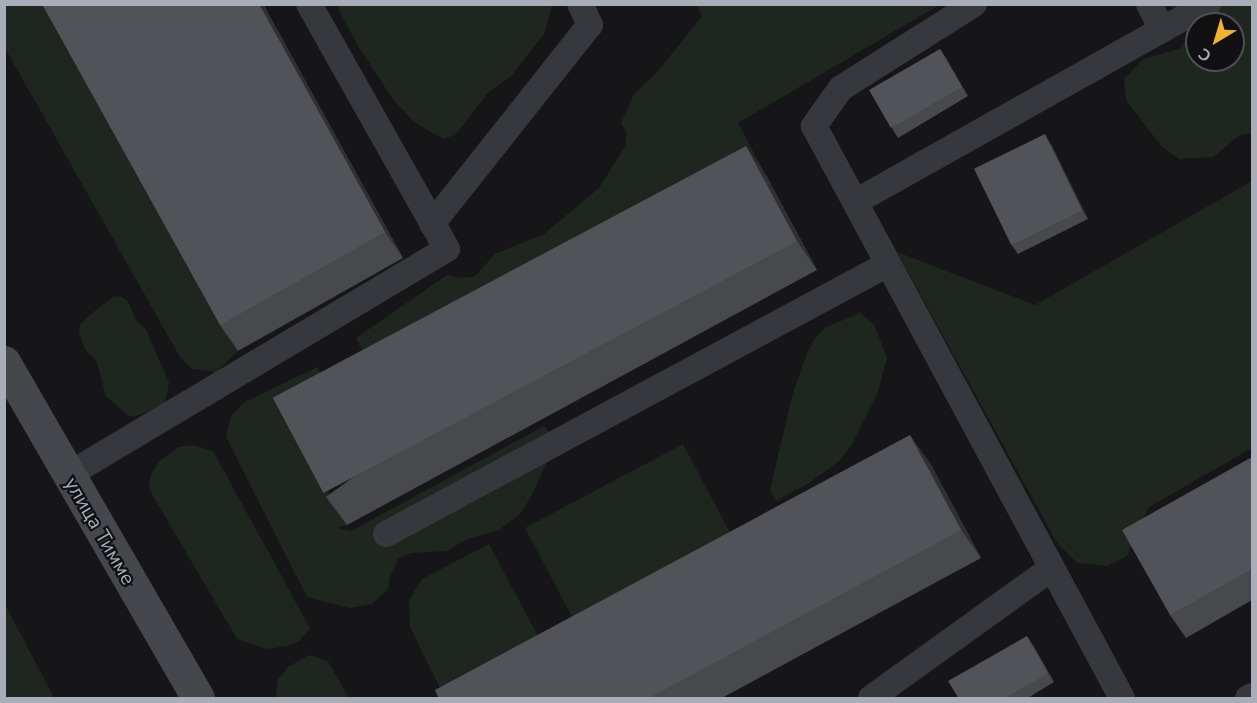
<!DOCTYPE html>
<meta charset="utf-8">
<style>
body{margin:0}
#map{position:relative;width:1257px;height:703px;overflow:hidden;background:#161618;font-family:"Nunito Sans",sans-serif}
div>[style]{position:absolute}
.green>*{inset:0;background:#1e261f;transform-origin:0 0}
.lane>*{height:26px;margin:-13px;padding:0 13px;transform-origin:13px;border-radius:13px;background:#37383d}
.secondary>*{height:33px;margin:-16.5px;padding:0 16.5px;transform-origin:16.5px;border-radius:16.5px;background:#45474d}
.wall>*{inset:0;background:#47494d}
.shaded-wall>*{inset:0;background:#2f3033}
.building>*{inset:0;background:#525359;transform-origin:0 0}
span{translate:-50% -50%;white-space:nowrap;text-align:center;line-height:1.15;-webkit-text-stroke:4.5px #111113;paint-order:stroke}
.street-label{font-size:20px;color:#a8adb8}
.frame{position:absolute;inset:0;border:6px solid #a8adb8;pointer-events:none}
.north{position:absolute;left:1185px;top:12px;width:60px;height:60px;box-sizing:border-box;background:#111113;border:2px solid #4d4f55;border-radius:50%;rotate:218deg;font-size:16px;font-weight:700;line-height:24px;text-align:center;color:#a8adb8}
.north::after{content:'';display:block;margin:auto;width:21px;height:27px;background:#f2b134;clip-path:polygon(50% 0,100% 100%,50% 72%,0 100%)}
</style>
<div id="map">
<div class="green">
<div style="clip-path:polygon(4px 5px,46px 5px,238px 351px,216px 372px,192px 369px,180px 357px,5px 48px)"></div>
<div style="clip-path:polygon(336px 5px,335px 5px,552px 5px,544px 34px,511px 76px,488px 93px,455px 135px,443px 139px,414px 122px,392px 98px,358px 46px)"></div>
<div style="clip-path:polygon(696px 5px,939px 5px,738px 123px,766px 175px,380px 384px,356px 338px,447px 275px,462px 278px,475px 276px,495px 254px,544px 234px,599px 188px,625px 147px,627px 134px,621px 123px,634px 94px,658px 71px,702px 16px)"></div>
<div style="clip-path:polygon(evenodd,1148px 5px,1252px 5px,1252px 133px,1240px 135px,1213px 157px,1179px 159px,1162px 147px,1126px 100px,1124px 79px,1143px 59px,1179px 49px,1191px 34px,1191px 15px,1176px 8px,1148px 5px,1197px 24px,1233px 24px,1233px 60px,1197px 60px,1197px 24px)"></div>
<div style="clip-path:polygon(1252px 181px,1252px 448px,1149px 507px,1127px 556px,1108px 566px,1077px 563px,1057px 543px,897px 252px,1035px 305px)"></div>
<div style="clip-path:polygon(114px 296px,122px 297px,129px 303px,135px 318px,146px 330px,169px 382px,165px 404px,137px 416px,129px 416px,106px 396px,97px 362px,85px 349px,79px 333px,80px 325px,86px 318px)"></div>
<div style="clip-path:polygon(860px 313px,874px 324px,887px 358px,877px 395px,851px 446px,839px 461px,809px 483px,776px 501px,770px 490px,792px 396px,807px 353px,815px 338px,826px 327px)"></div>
<div style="clip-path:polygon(317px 367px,339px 406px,295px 431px,347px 525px,337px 528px,351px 531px,544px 426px,551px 434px,551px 453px,532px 495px,521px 513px,499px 530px,465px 540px,447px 551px,411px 553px,398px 559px,390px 577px,388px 589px,372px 604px,350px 608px,307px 597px,226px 437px,231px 415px,245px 402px)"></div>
<div style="left:683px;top:444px;width:134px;height:179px;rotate:62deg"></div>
<div style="clip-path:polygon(193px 445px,213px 451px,310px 628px,299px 641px,288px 646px,267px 649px,237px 639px,149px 489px,151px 474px,160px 461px,178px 447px)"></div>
<div style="clip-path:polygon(489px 544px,554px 666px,445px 698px,410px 627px,409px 600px,422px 579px)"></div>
<div style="clip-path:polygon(5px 604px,54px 698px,5px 698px)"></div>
<div style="clip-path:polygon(309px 655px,328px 661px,349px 698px,276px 698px,277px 681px,288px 667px)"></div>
</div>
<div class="lane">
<div style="left:974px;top:4px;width:157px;rotate:147.7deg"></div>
<div style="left:841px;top:88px;width:47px;rotate:125.4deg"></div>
<div style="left:814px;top:126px;width:650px;rotate:61.7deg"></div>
<div style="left:1149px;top:4px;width:29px;rotate:63deg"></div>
<div style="left:855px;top:202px;width:405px;rotate:-29.3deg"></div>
<div style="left:432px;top:224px;width:254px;rotate:-51.6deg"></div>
<div style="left:590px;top:25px;width:23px;rotate:-115deg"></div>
<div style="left:68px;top:475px;width:441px;rotate:-30.8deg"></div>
<div style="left:447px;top:249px;width:281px;rotate:-119.4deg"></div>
<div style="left:386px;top:534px;width:570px;rotate:-28.27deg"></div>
<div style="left:871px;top:698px;width:223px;rotate:-35.7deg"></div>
<div style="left:1248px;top:698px;width:4px;rotate:-27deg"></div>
</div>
<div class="secondary">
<div style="left:4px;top:362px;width:388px;rotate:60deg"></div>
</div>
<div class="wall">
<div style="clip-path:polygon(263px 4px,403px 258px,238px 351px,220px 325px)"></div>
<div style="clip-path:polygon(940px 49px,946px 58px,968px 96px,898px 138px,892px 128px)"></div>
<div style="clip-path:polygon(1051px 144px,1088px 219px,1018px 254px,1011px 244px)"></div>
<div style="clip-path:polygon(766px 175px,817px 270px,347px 525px,326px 497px)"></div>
<div style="clip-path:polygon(1252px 457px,1252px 600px,1186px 638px,1170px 615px)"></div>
<div style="clip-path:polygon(930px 463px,981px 558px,720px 699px,439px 699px)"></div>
<div style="clip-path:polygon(1033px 645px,1054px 682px,1026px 699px,959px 699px)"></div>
</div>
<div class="shaded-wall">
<div style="clip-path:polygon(259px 4px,263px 4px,403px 258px,385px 232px)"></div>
<div style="clip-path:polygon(940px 49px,946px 58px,968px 96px,962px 87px)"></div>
<div style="clip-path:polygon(1045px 134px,1051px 144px,1088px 219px,1082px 210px)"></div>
<div style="clip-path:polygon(746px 146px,766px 175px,817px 270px,797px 241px)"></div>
<div style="clip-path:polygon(910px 435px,930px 463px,981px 558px,961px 530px)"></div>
<div style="clip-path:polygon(1027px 636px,1033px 645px,1054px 682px,1048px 673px)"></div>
</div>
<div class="building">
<div style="clip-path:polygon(42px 4px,259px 4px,385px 232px,220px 325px)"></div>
<div style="left:940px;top:49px;width:44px;height:82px;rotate:60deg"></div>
<div style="left:1045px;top:134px;width:85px;height:79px;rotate:64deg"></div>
<div style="left:746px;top:146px;width:108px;height:536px;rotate:62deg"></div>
<div style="clip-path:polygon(910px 435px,961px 530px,647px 699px,439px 699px,435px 690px)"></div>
<div style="clip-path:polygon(1252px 457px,1252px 569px,1170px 615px,1122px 530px)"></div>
<div style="clip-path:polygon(1027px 636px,1048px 673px,1003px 699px,959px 699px,948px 681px)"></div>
</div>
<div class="street-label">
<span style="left:100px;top:531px;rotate:60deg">улица Тимме</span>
</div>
<div class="frame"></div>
<div class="north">С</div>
</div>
